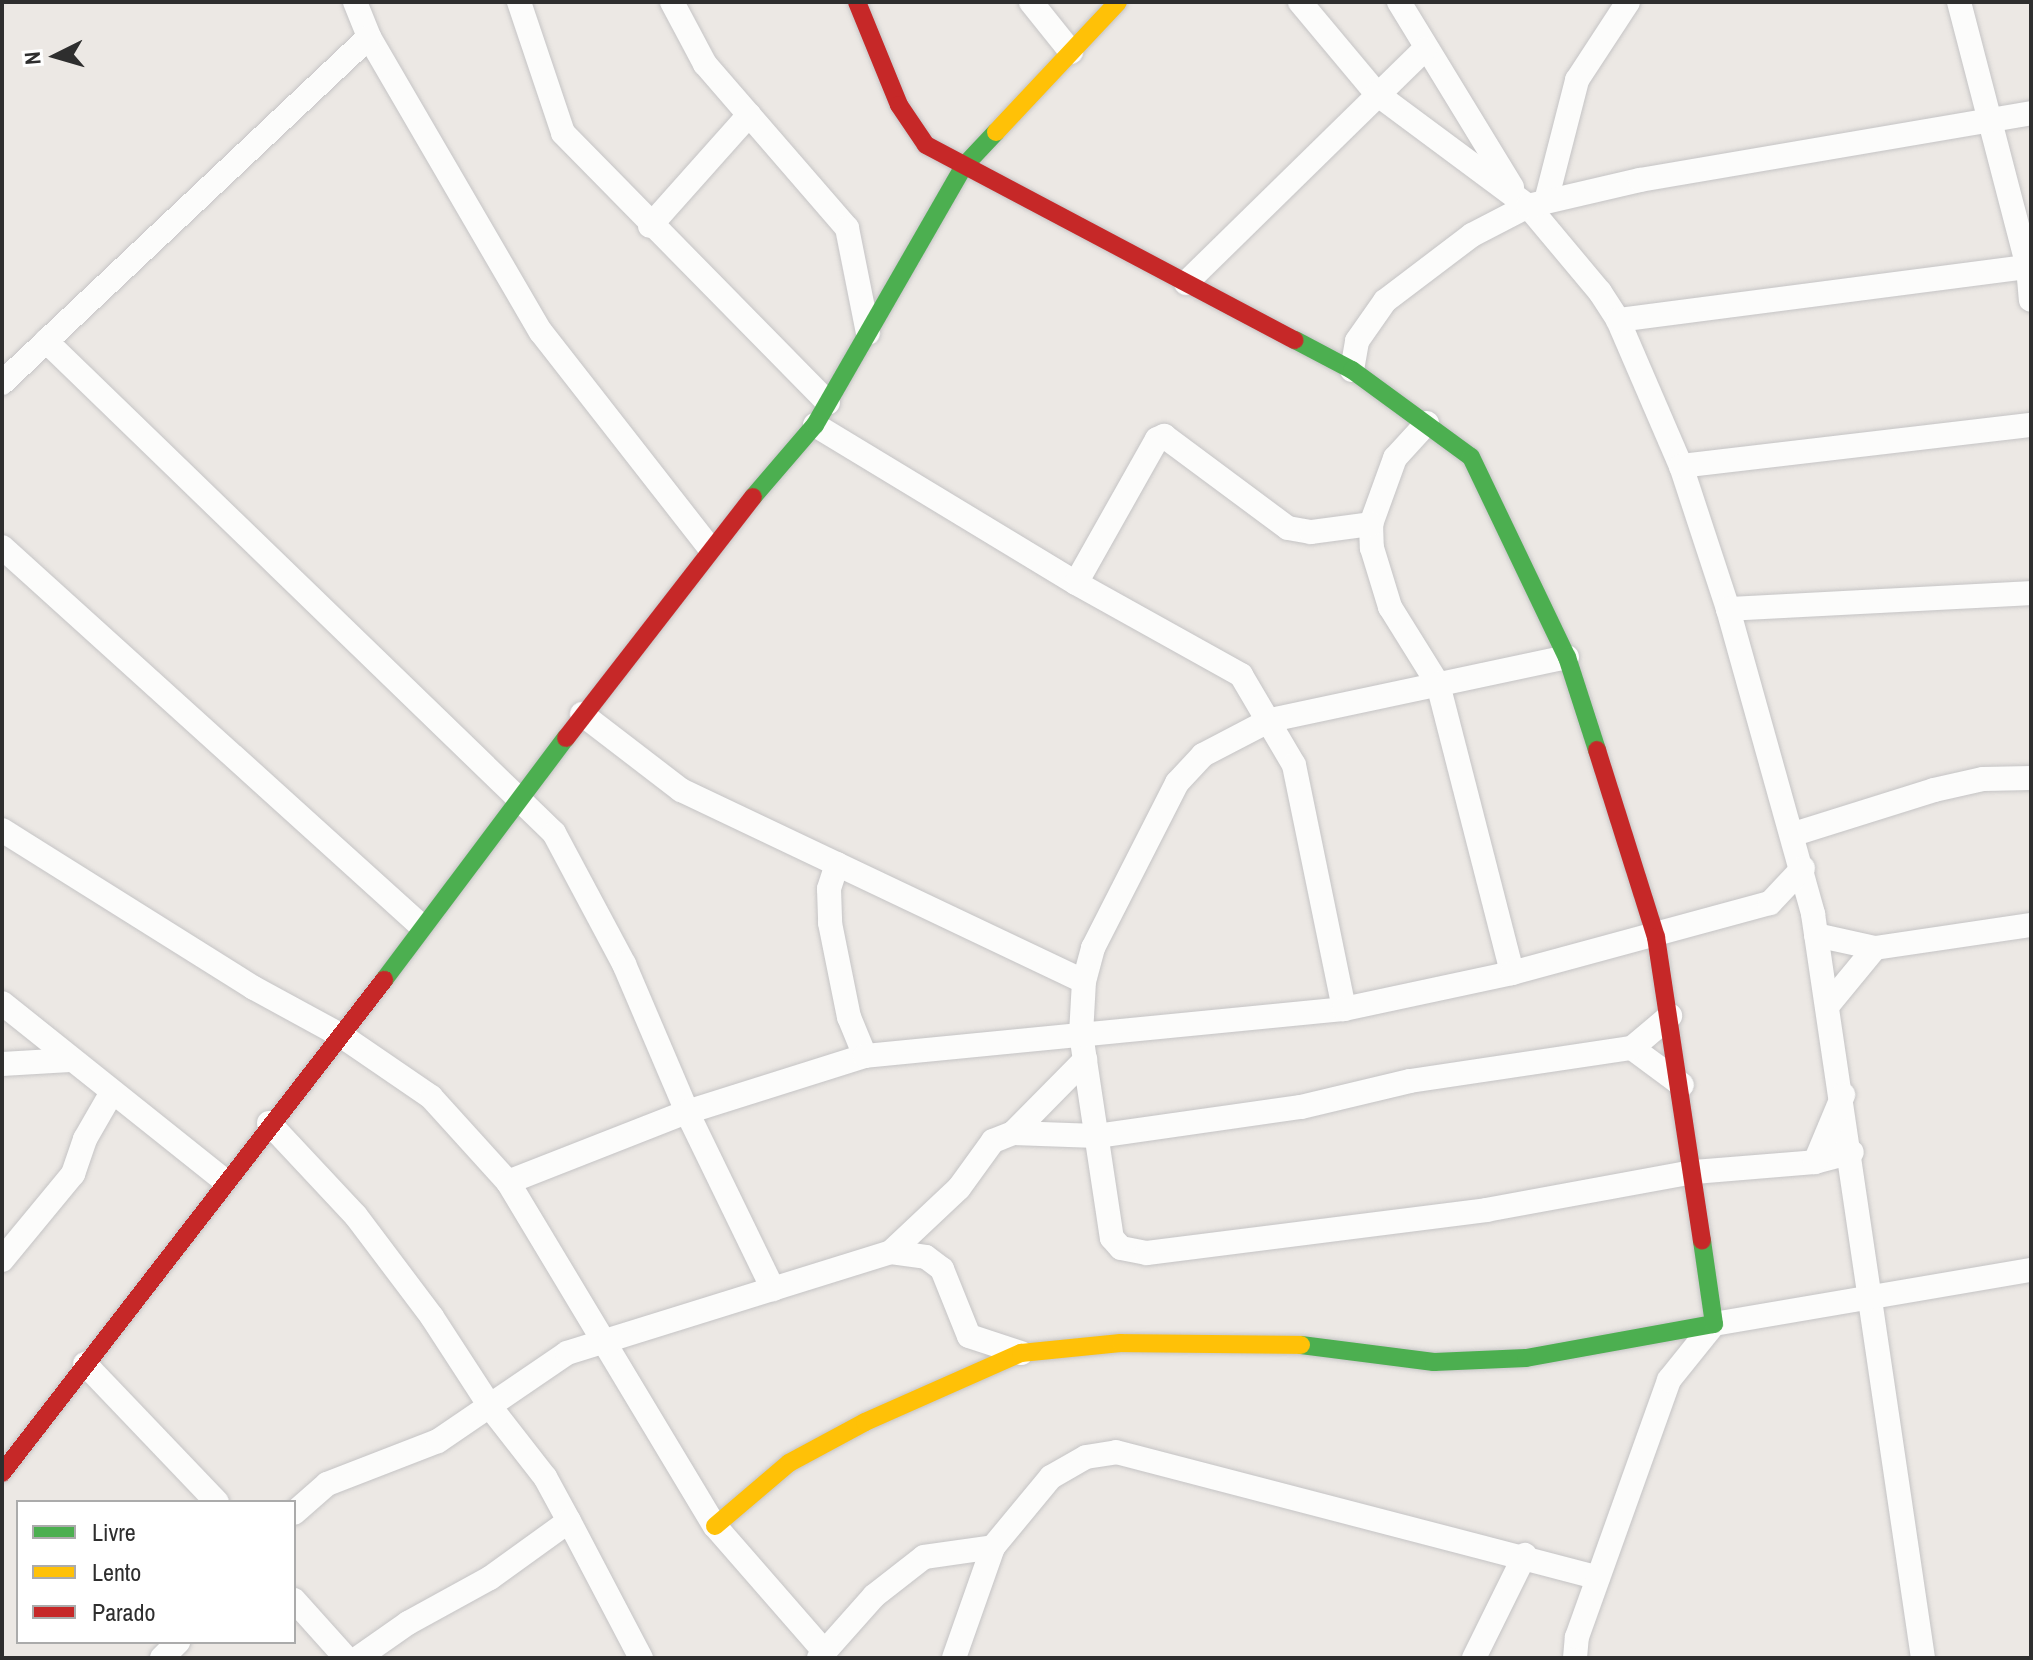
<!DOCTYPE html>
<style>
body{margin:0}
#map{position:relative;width:2033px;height:1660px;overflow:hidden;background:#ece8e4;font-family:"Archivo Narrow",sans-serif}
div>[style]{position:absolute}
.roads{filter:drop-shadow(0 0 2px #c5c4c5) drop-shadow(0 0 2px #c5c4c5)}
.street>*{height:24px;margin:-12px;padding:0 12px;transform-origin:12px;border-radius:12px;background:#fcfcfb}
.fast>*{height:18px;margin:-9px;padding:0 9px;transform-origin:9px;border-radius:9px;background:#4caf50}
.slow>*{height:18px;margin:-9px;padding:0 9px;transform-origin:9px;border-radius:9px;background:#ffc107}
.jam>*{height:18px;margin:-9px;padding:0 9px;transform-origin:9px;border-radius:9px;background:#c62828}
span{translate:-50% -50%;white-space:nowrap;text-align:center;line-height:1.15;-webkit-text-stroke:8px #fff;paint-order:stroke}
.frame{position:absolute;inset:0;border:4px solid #2e2e2e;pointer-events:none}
.legend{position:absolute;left:16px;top:1500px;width:280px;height:144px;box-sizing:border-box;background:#fff;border:2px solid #ababab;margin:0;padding:10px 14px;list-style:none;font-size:24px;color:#2e2e2e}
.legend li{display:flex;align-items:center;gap:16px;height:40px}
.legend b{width:40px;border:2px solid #ababab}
.north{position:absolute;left:16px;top:16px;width:80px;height:80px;-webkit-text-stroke:6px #fff;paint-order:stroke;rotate:265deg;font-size:22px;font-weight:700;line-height:32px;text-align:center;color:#2e2e2e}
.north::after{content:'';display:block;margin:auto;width:28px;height:36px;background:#2e2e2e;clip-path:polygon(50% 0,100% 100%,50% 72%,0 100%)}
</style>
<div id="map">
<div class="roads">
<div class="street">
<div style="left:355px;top:2px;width:38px;rotate:68deg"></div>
<div style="left:369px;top:37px;width:341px;rotate:59.8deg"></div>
<div style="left:541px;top:332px;width:273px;rotate:52deg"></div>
<div style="left:519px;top:2px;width:138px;rotate:71.4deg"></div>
<div style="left:563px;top:133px;width:378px;rotate:45.5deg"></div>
<div style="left:672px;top:2px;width:70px;rotate:62deg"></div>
<div style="left:705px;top:64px;width:217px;rotate:49.1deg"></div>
<div style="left:847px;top:228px;width:107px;rotate:78.7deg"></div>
<div style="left:1031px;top:2px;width:64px;rotate:51.3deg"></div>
<div style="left:1300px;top:2px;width:120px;rotate:50.1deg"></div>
<div style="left:1377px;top:94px;width:188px;rotate:36.6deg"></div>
<div style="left:1528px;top:206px;width:112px;rotate:50.1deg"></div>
<div style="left:1600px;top:292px;width:33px;rotate:57deg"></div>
<div style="left:1618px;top:320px;width:159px;rotate:66.7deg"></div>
<div style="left:1681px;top:466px;width:151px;rotate:71.8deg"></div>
<div style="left:1728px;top:609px;width:317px;rotate:74.4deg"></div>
<div style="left:1813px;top:914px;width:752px;rotate:81.59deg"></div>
<div style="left:1399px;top:2px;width:217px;rotate:58.6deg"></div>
<div style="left:1959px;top:2px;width:274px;rotate:75.4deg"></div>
<div style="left:2028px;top:267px;width:33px;rotate:85deg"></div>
<div style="left:1546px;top:201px;width:125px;rotate:-75.6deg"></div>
<div style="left:1577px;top:80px;width:93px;rotate:-56.8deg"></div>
<div style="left:650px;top:226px;width:149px;rotate:-48.3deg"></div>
<div style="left:1186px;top:283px;width:334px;rotate:-44.4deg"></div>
<div style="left:1618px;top:320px;width:417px;rotate:-7.4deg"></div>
<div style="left:46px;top:341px;width:707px;rotate:44.08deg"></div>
<div style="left:554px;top:833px;width:149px;rotate:61.9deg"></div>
<div style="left:624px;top:964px;width:161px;rotate:66.9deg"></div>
<div style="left:687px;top:1112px;width:197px;rotate:64.1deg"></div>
<div style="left:1352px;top:370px;width:29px;rotate:-80deg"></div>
<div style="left:1357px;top:341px;width:49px;rotate:-55deg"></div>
<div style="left:1385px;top:301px;width:109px;rotate:-37.2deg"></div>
<div style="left:1472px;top:235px;width:63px;rotate:-27.4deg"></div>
<div style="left:1528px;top:206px;width:115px;rotate:-13.1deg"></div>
<div style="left:1640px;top:180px;width:397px;rotate:-9.7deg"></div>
<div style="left:2px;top:383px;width:504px;rotate:-43.31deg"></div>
<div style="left:1427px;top:423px;width:47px;rotate:132.4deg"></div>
<div style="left:1395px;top:458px;width:70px;rotate:110deg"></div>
<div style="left:1371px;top:524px;width:24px;rotate:88deg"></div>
<div style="left:1372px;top:548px;width:62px;rotate:73deg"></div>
<div style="left:1390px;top:607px;width:91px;rotate:58.1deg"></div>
<div style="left:1438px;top:684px;width:298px;rotate:75.6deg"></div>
<div style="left:815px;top:425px;width:305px;rotate:31.2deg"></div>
<div style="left:1076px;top:583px;width:189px;rotate:29.1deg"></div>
<div style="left:1241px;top:675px;width:104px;rotate:59.5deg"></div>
<div style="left:1294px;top:765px;width:249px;rotate:78.4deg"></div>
<div style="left:1681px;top:466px;width:352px;rotate:-6.7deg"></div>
<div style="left:2px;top:547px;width:564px;rotate:42.12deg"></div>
<div style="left:1076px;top:583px;width:165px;rotate:-60.6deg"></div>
<div style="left:1157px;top:439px;width:8px;rotate:-23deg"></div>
<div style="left:1164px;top:436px;width:154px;rotate:36.6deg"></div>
<div style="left:1288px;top:528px;width:23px;rotate:10deg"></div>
<div style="left:1311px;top:532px;width:61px;rotate:-7.6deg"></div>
<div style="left:1728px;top:609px;width:303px;rotate:-3deg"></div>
<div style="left:1567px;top:657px;width:304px;rotate:168deg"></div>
<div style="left:1270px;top:720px;width:76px;rotate:152.4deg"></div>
<div style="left:1203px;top:755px;width:38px;rotate:133deg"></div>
<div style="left:1177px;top:783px;width:185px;rotate:117deg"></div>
<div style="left:1093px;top:948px;width:34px;rotate:105deg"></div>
<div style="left:1084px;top:981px;width:53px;rotate:93.2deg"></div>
<div style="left:1081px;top:1034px;width:206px;rotate:81.4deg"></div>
<div style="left:1112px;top:1238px;width:13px;rotate:48deg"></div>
<div style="left:1121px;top:1248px;width:26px;rotate:11deg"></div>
<div style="left:1147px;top:1253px;width:342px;rotate:-7.2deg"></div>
<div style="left:1486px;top:1210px;width:211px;rotate:-10.4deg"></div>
<div style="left:1694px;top:1172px;width:121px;rotate:-4.7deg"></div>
<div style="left:1815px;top:1162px;width:38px;rotate:-15deg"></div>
<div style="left:582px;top:714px;width:125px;rotate:37.5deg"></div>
<div style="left:681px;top:790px;width:446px;rotate:25.4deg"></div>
<div style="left:2px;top:830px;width:297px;rotate:32.1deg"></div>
<div style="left:254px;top:988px;width:100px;rotate:28.6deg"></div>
<div style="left:342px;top:1036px;width:108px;rotate:34.4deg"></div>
<div style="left:431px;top:1097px;width:115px;rotate:47.8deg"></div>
<div style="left:508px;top:1182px;width:401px;rotate:59deg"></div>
<div style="left:715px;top:1526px;width:166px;rotate:48.9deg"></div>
<div style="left:1794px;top:834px;width:147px;rotate:-17.4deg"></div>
<div style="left:1934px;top:790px;width:50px;rotate:-12.7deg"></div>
<div style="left:1983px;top:779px;width:48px;rotate:-1.2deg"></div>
<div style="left:837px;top:864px;width:26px;rotate:108deg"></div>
<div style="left:829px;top:889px;width:34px;rotate:88deg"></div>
<div style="left:830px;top:923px;width:96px;rotate:78.6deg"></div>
<div style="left:849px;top:1017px;width:42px;rotate:67.7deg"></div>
<div style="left:1816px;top:935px;width:60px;rotate:12.4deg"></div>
<div style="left:1875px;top:948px;width:158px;rotate:-8.4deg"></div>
<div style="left:2px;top:1003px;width:285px;rotate:38.6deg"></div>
<div style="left:1828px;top:1005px;width:74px;rotate:-50.5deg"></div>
<div style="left:1632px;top:1048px;width:62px;rotate:36.5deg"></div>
<div style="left:2px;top:1064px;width:68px;rotate:-3.4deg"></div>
<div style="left:269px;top:1123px;width:127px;rotate:46.9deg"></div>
<div style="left:356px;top:1216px;width:126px;rotate:53deg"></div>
<div style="left:432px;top:1317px;width:108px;rotate:57deg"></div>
<div style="left:491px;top:1408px;width:88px;rotate:52deg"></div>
<div style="left:545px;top:1477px;width:50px;rotate:61.4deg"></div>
<div style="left:1013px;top:1133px;width:103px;rotate:-45.4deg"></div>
<div style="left:1815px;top:1162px;width:73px;rotate:-67.3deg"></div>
<div style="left:508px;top:1182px;width:192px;rotate:-21.4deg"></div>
<div style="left:687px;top:1112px;width:187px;rotate:-17.5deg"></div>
<div style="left:865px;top:1056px;width:481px;rotate:-5.6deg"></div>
<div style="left:1344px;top:1009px;width:172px;rotate:-12.1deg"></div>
<div style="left:1512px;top:973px;width:267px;rotate:-15.2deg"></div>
<div style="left:1770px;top:903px;width:48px;rotate:-46.7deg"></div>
<div style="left:891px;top:1252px;width:35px;rotate:8deg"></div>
<div style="left:926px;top:1257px;width:20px;rotate:37deg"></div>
<div style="left:942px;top:1269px;width:72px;rotate:68.1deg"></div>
<div style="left:969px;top:1336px;width:55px;rotate:18.1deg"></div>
<div style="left:2px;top:1260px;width:112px;rotate:-50.5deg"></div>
<div style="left:73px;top:1174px;width:37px;rotate:-71deg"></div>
<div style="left:85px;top:1139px;width:54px;rotate:-60.1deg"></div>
<div style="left:85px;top:1364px;width:191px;rotate:46.3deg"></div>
<div style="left:294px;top:1513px;width:44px;rotate:-41.3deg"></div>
<div style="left:327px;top:1484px;width:119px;rotate:-21.2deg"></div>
<div style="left:438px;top:1441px;width:156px;rotate:-34.3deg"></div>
<div style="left:567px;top:1353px;width:339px;rotate:-17.3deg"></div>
<div style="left:891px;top:1252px;width:93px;rotate:-43.3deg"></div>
<div style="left:959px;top:1188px;width:58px;rotate:-54.1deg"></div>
<div style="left:993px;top:1141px;width:22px;rotate:-22deg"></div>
<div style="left:1013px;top:1133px;width:84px;rotate:2deg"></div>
<div style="left:1097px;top:1136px;width:206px;rotate:-8.1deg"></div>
<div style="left:1301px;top:1107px;width:112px;rotate:-13.4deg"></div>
<div style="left:1410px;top:1081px;width:224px;rotate:-8.5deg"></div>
<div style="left:1632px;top:1048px;width:50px;rotate:-40.1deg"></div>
<div style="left:294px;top:1600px;width:78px;rotate:48.1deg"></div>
<div style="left:162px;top:1658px;width:23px;rotate:-45deg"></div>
<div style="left:358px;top:1658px;width:61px;rotate:-35deg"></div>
<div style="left:408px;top:1623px;width:94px;rotate:-28.8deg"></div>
<div style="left:490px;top:1578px;width:97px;rotate:-35.8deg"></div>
<div style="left:569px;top:1521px;width:155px;rotate:62.3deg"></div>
<div style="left:819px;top:1658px;width:83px;rotate:-48.4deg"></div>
<div style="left:874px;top:1596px;width:63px;rotate:-38deg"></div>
<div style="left:924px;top:1557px;width:70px;rotate:-8.2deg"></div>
<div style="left:954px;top:1658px;width:118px;rotate:-70.6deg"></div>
<div style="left:993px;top:1547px;width:91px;rotate:-50.4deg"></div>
<div style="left:1051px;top:1477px;width:40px;rotate:-29.7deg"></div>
<div style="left:1086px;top:1457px;width:30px;rotate:-9deg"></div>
<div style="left:1116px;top:1452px;width:498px;rotate:14.6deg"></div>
<div style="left:1474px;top:1658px;width:115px;rotate:-63.7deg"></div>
<div style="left:1575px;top:1658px;width:21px;rotate:-85deg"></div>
<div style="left:1577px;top:1637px;width:273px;rotate:-70.3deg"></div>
<div style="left:1669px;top:1380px;width:72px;rotate:-51.2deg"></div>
<div style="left:1714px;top:1324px;width:322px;rotate:-9.7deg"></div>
</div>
<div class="fast">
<div style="left:1295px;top:340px;width:64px;rotate:27.8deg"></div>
<div style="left:1352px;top:370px;width:147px;rotate:36.2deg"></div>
<div style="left:1471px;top:457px;width:222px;rotate:64.4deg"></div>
<div style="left:1567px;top:657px;width:98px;rotate:72.1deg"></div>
<div style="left:753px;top:497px;width:95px;rotate:-49.3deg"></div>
<div style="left:815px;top:425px;width:299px;rotate:-60.1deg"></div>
<div style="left:964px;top:166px;width:47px;rotate:-46.7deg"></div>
<div style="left:384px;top:980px;width:303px;rotate:-53.1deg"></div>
<div style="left:1301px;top:1345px;width:134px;rotate:7.3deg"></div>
<div style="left:1434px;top:1362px;width:92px;rotate:-2.5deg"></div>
<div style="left:1526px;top:1358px;width:191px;rotate:-10.3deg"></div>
<div style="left:1714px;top:1324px;width:84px;rotate:-98.2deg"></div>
</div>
<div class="slow">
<div style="left:996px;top:132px;width:178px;rotate:-46.8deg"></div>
<div style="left:715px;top:1526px;width:97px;rotate:-40.4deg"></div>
<div style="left:789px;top:1463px;width:86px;rotate:-28.3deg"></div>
<div style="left:865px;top:1422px;width:171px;rotate:-23.9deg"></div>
<div style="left:1021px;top:1353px;width:100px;rotate:-5.7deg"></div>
<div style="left:1121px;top:1343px;width:180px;rotate:0.6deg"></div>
</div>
<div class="jam">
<div style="left:857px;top:2px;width:111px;rotate:67.8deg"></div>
<div style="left:899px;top:105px;width:48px;rotate:56deg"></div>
<div style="left:926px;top:145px;width:417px;rotate:27.9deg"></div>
<div style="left:566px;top:738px;width:305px;rotate:-52.2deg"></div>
<div style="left:1597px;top:750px;width:196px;rotate:72.5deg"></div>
<div style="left:1656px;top:937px;width:307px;rotate:81.4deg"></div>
<div style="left:2px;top:1473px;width:624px;rotate:-52.23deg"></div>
</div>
</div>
<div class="frame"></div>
<ul class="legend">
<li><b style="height:10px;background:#4caf50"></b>Livre</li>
<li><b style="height:10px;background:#ffc107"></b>Lento</li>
<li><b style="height:10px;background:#c62828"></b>Parado</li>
</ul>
<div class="north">N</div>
</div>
